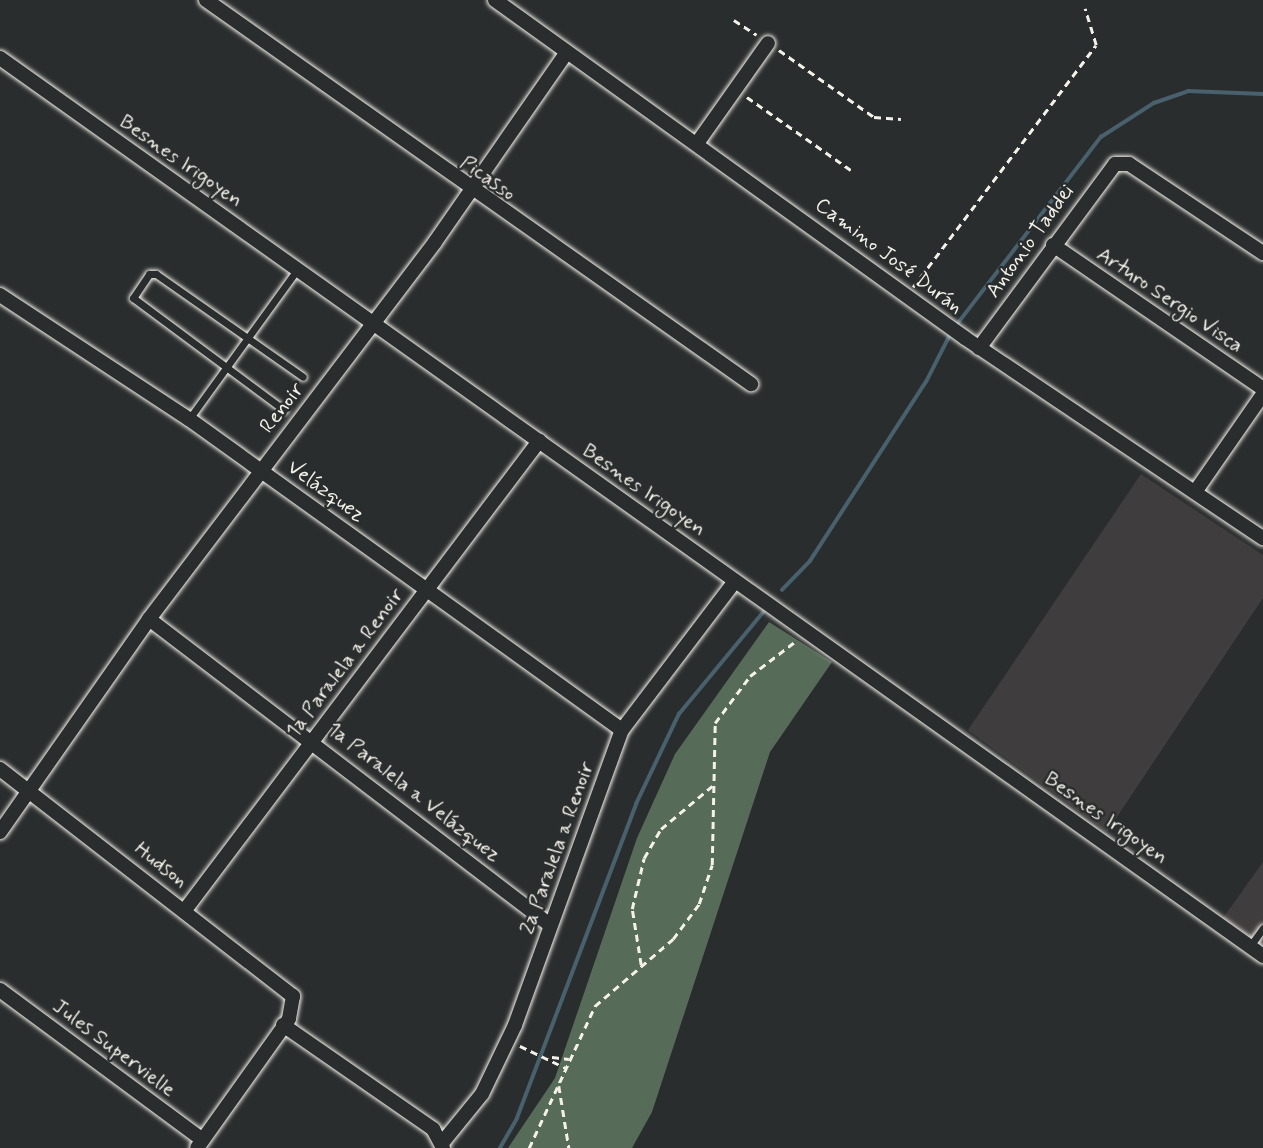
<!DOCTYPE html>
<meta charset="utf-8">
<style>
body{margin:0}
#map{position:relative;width:1263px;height:1148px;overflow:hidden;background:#2a2d2e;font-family:Mynerve,sans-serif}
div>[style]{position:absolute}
.built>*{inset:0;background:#403d3e}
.green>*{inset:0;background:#566c58}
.stream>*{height:3.5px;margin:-1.75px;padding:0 1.75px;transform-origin:1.75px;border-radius:1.75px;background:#48616d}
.path>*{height:2.5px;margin-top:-1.25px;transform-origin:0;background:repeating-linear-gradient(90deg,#f4f1e8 0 7px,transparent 0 12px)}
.roads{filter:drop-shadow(0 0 2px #f4f1e8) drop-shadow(0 0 2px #f4f1e8)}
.service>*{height:7px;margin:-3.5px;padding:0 3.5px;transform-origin:3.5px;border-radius:3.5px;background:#2a2d2e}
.minor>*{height:14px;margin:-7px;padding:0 7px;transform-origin:7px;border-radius:7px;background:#2a2d2e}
span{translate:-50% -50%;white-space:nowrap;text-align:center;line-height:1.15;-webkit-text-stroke:5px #2a2d2e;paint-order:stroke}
.street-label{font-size:21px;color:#f4f1e8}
</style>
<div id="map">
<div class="built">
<div style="clip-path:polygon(1141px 474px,1263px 555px,1263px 598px,1107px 832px,968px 730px)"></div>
<div style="clip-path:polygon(1263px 862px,1263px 946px,1223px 918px)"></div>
</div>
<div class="green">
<div style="clip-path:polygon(769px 622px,832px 662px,770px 752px,652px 1112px,632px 1148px,508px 1148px,555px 1078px,637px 838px,675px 754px)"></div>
</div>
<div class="stream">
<div style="left:955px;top:327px;width:240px;rotate:-52.5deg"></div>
<div style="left:1101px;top:137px;width:63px;rotate:-32.7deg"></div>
<div style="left:1154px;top:103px;width:36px;rotate:-19deg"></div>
<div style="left:1188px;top:91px;width:75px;rotate:2.3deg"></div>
<div style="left:782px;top:590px;width:40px;rotate:-46deg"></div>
<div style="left:810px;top:561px;width:213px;rotate:-57.1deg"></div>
<div style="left:926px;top:382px;width:55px;rotate:-63deg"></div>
<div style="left:500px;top:1148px;width:34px;rotate:-60deg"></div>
<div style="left:517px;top:1118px;width:336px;rotate:-69.2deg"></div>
<div style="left:636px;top:804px;width:100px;rotate:-64.5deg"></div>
<div style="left:679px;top:714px;width:136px;rotate:-50.4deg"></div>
</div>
<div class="path">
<div style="left:734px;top:20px;width:27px;rotate:33deg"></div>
<div style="left:779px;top:50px;width:116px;rotate:35.2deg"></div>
<div style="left:874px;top:117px;width:27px;rotate:4deg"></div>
<div style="left:747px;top:97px;width:127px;rotate:35.1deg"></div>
<div style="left:913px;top:287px;width:303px;rotate:-52.9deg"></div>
<div style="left:1096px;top:45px;width:38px;rotate:-107deg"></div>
<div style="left:641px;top:965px;width:57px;rotate:-99.1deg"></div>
<div style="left:632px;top:909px;width:52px;rotate:-76.8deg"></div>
<div style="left:644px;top:858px;width:34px;rotate:-60deg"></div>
<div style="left:661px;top:829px;width:67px;rotate:-40.1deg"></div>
<div style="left:520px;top:1046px;width:51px;rotate:25.6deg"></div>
<div style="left:552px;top:1057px;width:17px;rotate:7deg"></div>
<div style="left:559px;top:1086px;width:63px;rotate:80.8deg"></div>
<div style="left:529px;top:1148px;width:157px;rotate:-65.1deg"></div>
<div style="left:595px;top:1006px;width:103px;rotate:-40.7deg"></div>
<div style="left:673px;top:939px;width:44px;rotate:-53.4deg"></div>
<div style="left:699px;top:904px;width:41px;rotate:-71.6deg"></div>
<div style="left:712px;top:865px;width:142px;rotate:-88.8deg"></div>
<div style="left:715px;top:723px;width:59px;rotate:-53.3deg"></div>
<div style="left:750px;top:676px;width:58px;rotate:-37.3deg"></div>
</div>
<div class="roads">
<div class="service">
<div style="left:284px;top:410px;width:188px;rotate:-143.4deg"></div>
<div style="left:133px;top:298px;width:29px;rotate:-56deg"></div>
<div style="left:149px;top:274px;width:7px"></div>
<div style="left:156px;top:274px;width:179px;rotate:35deg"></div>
<div style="left:189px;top:419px;width:184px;rotate:-54.1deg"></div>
<div style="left:1250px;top:946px;width:22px;rotate:-54deg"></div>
</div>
<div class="minor">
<div style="left:206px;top:0;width:667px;rotate:35.17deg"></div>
<div style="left:495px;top:0;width:579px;rotate:35.72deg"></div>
<div style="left:965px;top:338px;width:359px;rotate:33.9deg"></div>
<div style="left:0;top:58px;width:1550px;rotate:35.41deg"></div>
<div style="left:698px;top:142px;width:121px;rotate:-54.7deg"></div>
<div style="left:1053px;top:245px;width:255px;rotate:34.4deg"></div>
<div style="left:0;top:295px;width:226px;rotate:33.3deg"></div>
<div style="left:189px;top:419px;width:533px;rotate:35.69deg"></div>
<div style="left:979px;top:348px;width:229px;rotate:-53.5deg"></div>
<div style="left:1115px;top:164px;width:14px"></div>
<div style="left:1129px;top:164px;width:161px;rotate:33.6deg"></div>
<div style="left:1195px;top:492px;width:119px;rotate:-55.2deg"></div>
<div style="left:149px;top:619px;width:504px;rotate:37.35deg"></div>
<div style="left:0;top:769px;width:371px;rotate:37.8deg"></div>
<div style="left:293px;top:996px;width:23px;rotate:100deg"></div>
<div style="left:289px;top:1019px;width:158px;rotate:125.5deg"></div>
<div style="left:0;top:832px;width:260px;rotate:-55deg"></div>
<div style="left:149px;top:619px;width:473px;rotate:-52.8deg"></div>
<div style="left:435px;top:242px;width:231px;rotate:-55.2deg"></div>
<div style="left:185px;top:910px;width:588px;rotate:-52.95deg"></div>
<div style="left:0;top:990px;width:252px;rotate:36.5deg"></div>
<div style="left:283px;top:1025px;width:183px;rotate:34.7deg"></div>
<div style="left:433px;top:1129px;width:21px;rotate:62deg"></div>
<div style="left:442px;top:1143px;width:63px;rotate:-50.8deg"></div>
<div style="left:482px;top:1094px;width:76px;rotate:-64.4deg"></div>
<div style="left:515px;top:1025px;width:314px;rotate:-70.1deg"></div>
<div style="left:622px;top:730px;width:187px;rotate:-52.8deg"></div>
</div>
</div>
<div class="street-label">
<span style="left:181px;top:161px;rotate:35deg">Besnes Irigoyen</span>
<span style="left:488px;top:178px;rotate:35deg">Picasso</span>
<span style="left:1030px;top:241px;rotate:-54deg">Antonio Taddei</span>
<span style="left:889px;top:256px;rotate:37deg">Camino José Durán</span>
<span style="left:1170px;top:300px;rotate:34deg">Arturo Sergio Visca</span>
<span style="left:282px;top:408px;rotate:-52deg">Renoir</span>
<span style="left:644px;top:490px;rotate:35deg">Besnes Irigoyen</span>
<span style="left:326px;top:491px;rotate:36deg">Velázquez</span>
<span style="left:345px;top:663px;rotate:-53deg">1a Paralela a Renoir</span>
<span style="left:414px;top:792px;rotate:38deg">1a Paralela a Velázquez</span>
<span style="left:1106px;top:818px;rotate:35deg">Besnes Irigoyen</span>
<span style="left:557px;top:848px;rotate:-70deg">2a Paralela a Renoir</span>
<span style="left:161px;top:865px;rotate:38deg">Hudson</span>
<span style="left:114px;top:1048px;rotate:37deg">Jules Supervielle</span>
</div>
</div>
